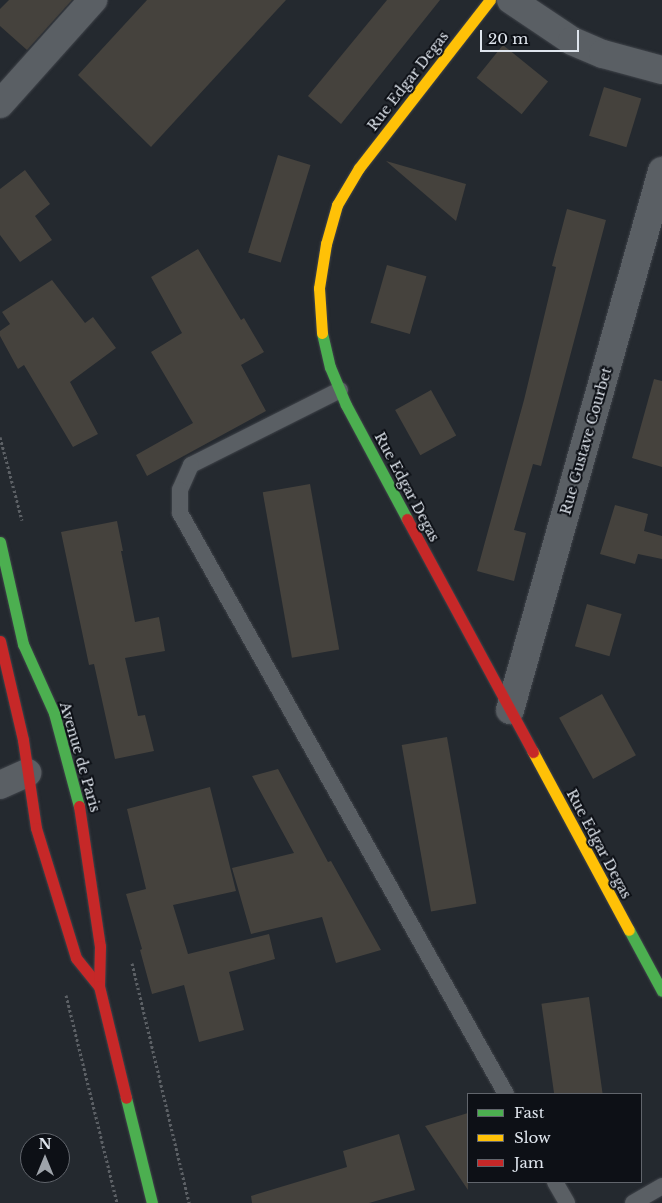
<!DOCTYPE html>
<style>
body{margin:0}
#map{position:relative;width:662px;height:1203px;overflow:hidden;background:#24292f;font-family:"Libre Baskerville",serif}
div>[style]{position:absolute}
.building>*{inset:0;background:#45423d;transform-origin:0 0}
.path>*{height:3px;margin-top:-1.5px;transform-origin:0;background:repeating-linear-gradient(90deg,#5c6065 0 2.5px,transparent 0 5px)}
.roads{filter:drop-shadow(0 0 1px #40444a) drop-shadow(0 0 1px #40444a)}
.lane>*{height:16px;margin:-8px;padding:0 8px;transform-origin:8px;border-radius:8px;background:#5a5f64}
.street>*{height:28px;margin:-14px;padding:0 14px;transform-origin:14px;border-radius:14px;background:#5a5f64}
.fast>*{height:11px;margin:-5.5px;padding:0 5.5px;transform-origin:5.5px;border-radius:5.5px;background:#4caf50}
.slow>*{height:11px;margin:-5.5px;padding:0 5.5px;transform-origin:5.5px;border-radius:5.5px;background:#ffc107}
.jam>*{height:11px;margin:-5.5px;padding:0 5.5px;transform-origin:5.5px;border-radius:5.5px;background:#c62828}
span{translate:-50% -50%;white-space:nowrap;text-align:center;line-height:1.15;-webkit-text-stroke:4px #0d1016;paint-order:stroke}
.street-label{font-size:14px;color:#dfe5ed}
.legend{position:absolute;left:467px;top:1093px;width:175px;height:90px;box-sizing:border-box;background:#0d1016;border:1px solid #61656c;margin:0;padding:6px 9px;list-style:none;font-size:15px;color:#dfe5ed}
.legend li{display:flex;align-items:center;gap:10px;height:25px}
.legend b{width:25px;border:1px solid #61656c}
.north{position:absolute;left:20px;top:1133px;width:50px;height:50px;box-sizing:border-box;background:#0d1016;border:1px solid #61656c;border-radius:50%;rotate:0deg;font-size:14px;font-weight:700;line-height:20px;text-align:center;color:#dfe5ed}
.north::after{content:'';display:block;margin:auto;width:18px;height:22px;background:#9ea3aa;clip-path:polygon(50% 0,100% 100%,50% 72%,0 100%)}
.scale{position:absolute;left:480px;top:30px;width:99px;height:22px;box-sizing:border-box;border:2px solid #dfe5ed;border-top:0;padding-left:6px;font-size:15px;line-height:18px;white-space:nowrap;color:#dfe5ed;-webkit-text-stroke:4px #0d1016;paint-order:stroke}
</style>
<div id="map">
<div class="building">
<div style="clip-path:polygon(9px 0,72px 0,27px 50px,0 26px,0 9px)"></div>
<div style="clip-path:polygon(147px 0,286px 0,151px 147px,78px 75px)"></div>
<div style="clip-path:polygon(387px 0,440px 0,341px 124px,308px 96px)"></div>
<div style="left:503px;top:45px;width:58px;height:42px;rotate:39deg"></div>
<div style="left:604px;top:87px;width:39px;height:51px;rotate:17deg"></div>
<div style="left:278px;top:155px;width:34px;height:102px;rotate:17deg"></div>
<div style="clip-path:polygon(386px 161px,466px 184px,456px 221px)"></div>
<div style="clip-path:polygon(25px 170px,50px 204px,35px 216px,52px 240px,20px 262px,0 235px,0 189px)"></div>
<div style="clip-path:polygon(567px 209px,606px 220px,541px 466px,533px 464px,514px 530px,526px 533px,514px 581px,477px 571px,524px 400px,556px 267px,552px 266px)"></div>
<div style="clip-path:polygon(198px 249px,241px 320px,244px 318px,264px 352px,241px 365px,266px 411px,147px 476px,136px 455px,193px 423px,151px 352px,182px 333px,151px 277px)"></div>
<div style="left:387px;top:265px;width:41px;height:60px;rotate:16deg"></div>
<div style="clip-path:polygon(52px 280px,85px 323px,93px 317px,116px 348px,70px 382px,98px 434px,73px 447px,24px 365px,18px 369px,0 336px,0 331px,10px 324px,2px 312px)"></div>
<div style="clip-path:polygon(654px 379px,662px 381px,662px 467px,632px 458px)"></div>
<div style="left:431px;top:390px;width:52px;height:41px;rotate:61deg"></div>
<div style="left:310px;top:484px;width:168px;height:48px;rotate:80deg"></div>
<div style="clip-path:polygon(615px 505px,648px 514px,644px 531px,662px 536px,662px 559px,638px 554px,635px 564px,600px 554px)"></div>
<div style="clip-path:polygon(117px 521px,123px 551px,121px 551px,135px 622px,159px 617px,165px 651px,125px 658px,138px 716px,145px 715px,154px 751px,115px 759px,94px 664px,89px 665px,61px 532px)"></div>
<div style="left:587px;top:604px;width:36px;height:44px;rotate:16deg"></div>
<div style="left:602px;top:694px;width:70px;height:49px;rotate:61deg"></div>
<div style="left:447px;top:737px;width:169px;height:46px;rotate:80deg"></div>
<div style="clip-path:polygon(278px 769px,328px 862px,331px 861px,381px 950px,336px 963px,322px 917px,251px 934px,232px 868px,294px 853px,252px 776px)"></div>
<div style="clip-path:polygon(210px 787px,236px 891px,173px 905px,188px 954px,269px 934px,275px 959px,229px 972px,244px 1030px,199px 1042px,184px 985px,152px 994px,140px 950px,142px 949px,126px 894px,146px 889px,127px 809px)"></div>
<div style="left:589px;top:997px;width:98px;height:48px;rotate:82deg"></div>
<div style="clip-path:polygon(468px 1113px,468px 1190px,425px 1126px)"></div>
<div style="clip-path:polygon(399px 1134px,415px 1190px,369px 1203px,252px 1203px,251px 1196px,347px 1167px,343px 1151px)"></div>
</div>
<div class="path">
<div style="left:0;top:437px;width:86px;rotate:75.2deg"></div>
<div style="left:132px;top:963px;width:247px;rotate:76.6deg"></div>
<div style="left:66px;top:995px;width:214px;rotate:76.2deg"></div>
</div>
<div class="roads">
<div class="lane">
<div style="left:340px;top:390px;width:167px;rotate:153.3deg"></div>
<div style="left:191px;top:465px;width:27px;rotate:114deg"></div>
<div style="left:180px;top:490px;width:23px;rotate:90deg"></div>
<div style="left:180px;top:513px;width:666px;rotate:60.7deg"></div>
<div style="left:555px;top:1182px;width:24px;rotate:60deg"></div>
<div style="left:633px;top:1203px;width:34px;rotate:-30deg"></div>
</div>
<div class="street">
<div style="left:511px;top:0;width:73px;rotate:33.9deg"></div>
<div style="left:572px;top:41px;width:34px;rotate:23deg"></div>
<div style="left:603px;top:54px;width:61px;rotate:15.2deg"></div>
<div style="left:0;top:104px;width:140px;rotate:-48.2deg"></div>
<div style="left:510px;top:710px;width:560px;rotate:-74.25deg"></div>
<div style="left:0;top:785px;width:30px;rotate:-24deg"></div>
</div>
<div class="fast">
<div style="left:322px;top:333px;width:35px;rotate:77deg"></div>
<div style="left:330px;top:367px;width:41px;rotate:67.2deg"></div>
<div style="left:346px;top:405px;width:129px;rotate:61.8deg"></div>
<div style="left:0;top:542px;width:105px;rotate:77.3deg"></div>
<div style="left:23px;top:644px;width:76px;rotate:65.8deg"></div>
<div style="left:54px;top:713px;width:96px;rotate:75deg"></div>
<div style="left:629px;top:930px;width:69px;rotate:61.6deg"></div>
<div style="left:126px;top:1098px;width:108px;rotate:76.1deg"></div>
</div>
<div class="slow">
<div style="left:322px;top:333px;width:45px;rotate:-93.8deg"></div>
<div style="left:319px;top:288px;width:45px;rotate:-81deg"></div>
<div style="left:326px;top:244px;width:41px;rotate:-74.2deg"></div>
<div style="left:337px;top:205px;width:43px;rotate:-59.3deg"></div>
<div style="left:359px;top:168px;width:213px;rotate:-52.1deg"></div>
<div style="left:533px;top:752px;width:202px;rotate:61.7deg"></div>
</div>
<div class="jam">
<div style="left:407px;top:519px;width:265px;rotate:61.6deg"></div>
<div style="left:0;top:641px;width:102px;rotate:76.9deg"></div>
<div style="left:23px;top:740px;width:89px;rotate:81.6deg"></div>
<div style="left:36px;top:828px;width:136px;rotate:72.9deg"></div>
<div style="left:76px;top:958px;width:36px;rotate:51deg"></div>
<div style="left:79px;top:806px;width:142px;rotate:81.5deg"></div>
<div style="left:100px;top:946px;width:40px;rotate:91.4deg"></div>
<div style="left:99px;top:986px;width:115px;rotate:76.4deg"></div>
</div>
</div>
<div class="street-label">
<span style="left:408px;top:81px;rotate:-52deg">Rue Edgar Degas</span>
<span style="left:586px;top:441px;rotate:-74deg">Rue Gustave Courbet</span>
<span style="left:407px;top:487px;rotate:62deg">Rue Edgar Degas</span>
<span style="left:80px;top:757px;rotate:74deg">Avenue de Paris</span>
<span style="left:599px;top:844px;rotate:62deg">Rue Edgar Degas</span>
</div>
<ul class="legend">
<li><b style="height:6px;background:#4caf50"></b>Fast</li>
<li><b style="height:6px;background:#ffc107"></b>Slow</li>
<li><b style="height:6px;background:#c62828"></b>Jam</li>
</ul>
<div class="north">N</div>
<div class="scale">20 m</div>
</div>
